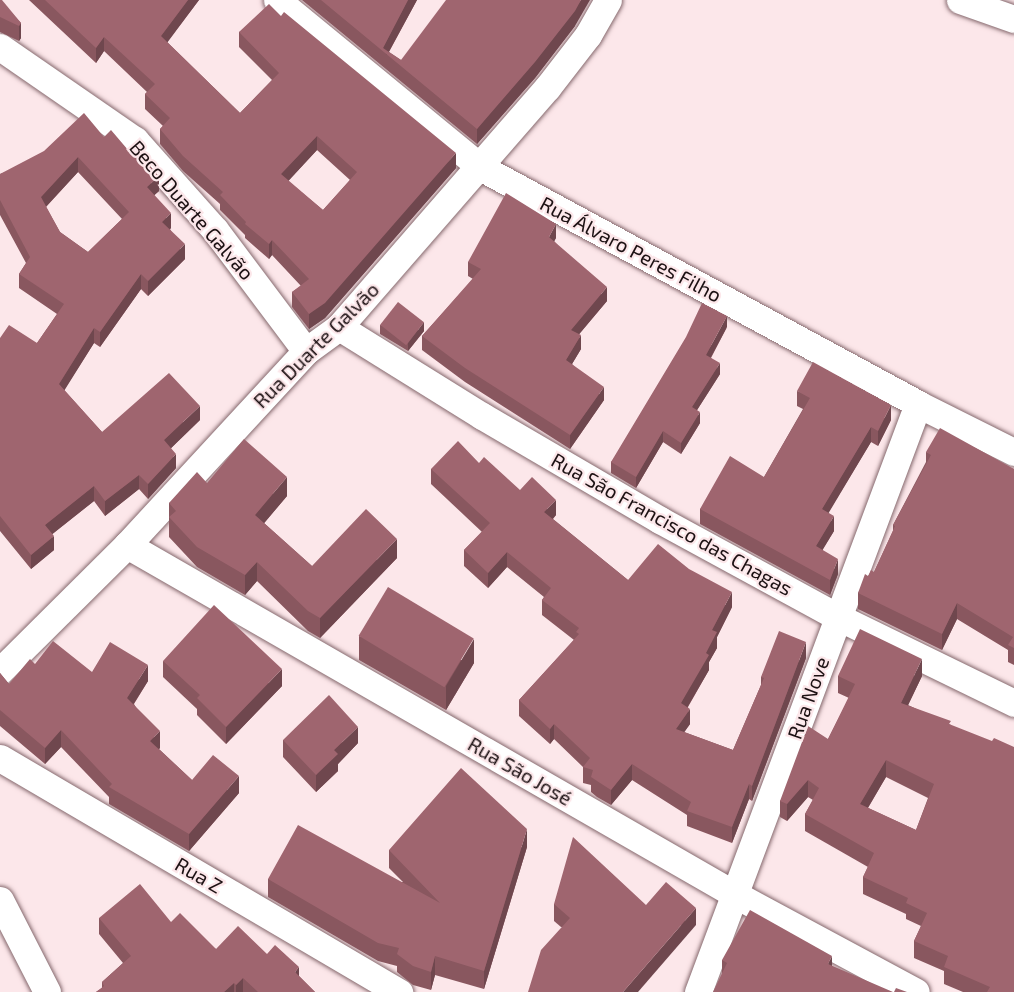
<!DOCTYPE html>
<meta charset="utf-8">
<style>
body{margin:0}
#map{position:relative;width:1014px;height:992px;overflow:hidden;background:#fce7ea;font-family:"Exo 2",sans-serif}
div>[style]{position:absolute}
.roads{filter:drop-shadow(0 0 2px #85686d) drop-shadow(0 0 2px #85686d)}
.minor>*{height:27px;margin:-13.5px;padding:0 13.5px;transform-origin:13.5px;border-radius:13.5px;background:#fff}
.wall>*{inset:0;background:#89575f}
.shaded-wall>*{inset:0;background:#6f474e}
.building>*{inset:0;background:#9f656f;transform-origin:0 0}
span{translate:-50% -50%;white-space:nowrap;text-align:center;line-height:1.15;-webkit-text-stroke:4.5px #fce7ea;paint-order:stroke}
.street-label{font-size:20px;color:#1c1113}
</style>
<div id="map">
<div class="roads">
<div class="minor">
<div style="left:277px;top:0;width:263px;rotate:39.4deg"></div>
<div style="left:480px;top:167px;width:498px;rotate:28.4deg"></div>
<div style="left:918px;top:404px;width:107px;rotate:26.6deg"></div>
<div style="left:960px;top:0;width:57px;rotate:19.4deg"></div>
<div style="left:0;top:47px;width:164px;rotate:34.6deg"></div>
<div style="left:135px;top:140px;width:120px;rotate:48.4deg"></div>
<div style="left:215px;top:230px;width:151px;rotate:53.1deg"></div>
<div style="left:339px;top:327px;width:168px;rotate:31.9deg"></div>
<div style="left:482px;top:416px;width:206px;rotate:30.3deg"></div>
<div style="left:660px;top:520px;width:203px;rotate:28.6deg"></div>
<div style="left:838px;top:617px;width:196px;rotate:26deg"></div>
<div style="left:127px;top:545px;width:702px;rotate:29.89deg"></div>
<div style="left:736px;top:895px;width:204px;rotate:28.3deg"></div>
<div style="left:0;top:671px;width:179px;rotate:-44.8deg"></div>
<div style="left:127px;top:545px;width:264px;rotate:-47.3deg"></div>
<div style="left:306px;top:351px;width:41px;rotate:-36deg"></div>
<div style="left:339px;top:327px;width:317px;rotate:-49deg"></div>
<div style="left:547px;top:88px;width:67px;rotate:-52.3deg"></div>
<div style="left:588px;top:35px;width:40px;rotate:-60.3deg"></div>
<div style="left:0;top:758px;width:463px;rotate:30.4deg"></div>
<div style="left:0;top:900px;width:103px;rotate:62.9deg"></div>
<div style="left:698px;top:992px;width:628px;rotate:-69.49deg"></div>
</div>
</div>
<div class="wall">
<div style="clip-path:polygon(0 0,21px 23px,21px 38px,19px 41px,0 32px)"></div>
<div style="clip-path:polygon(evenodd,29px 0,199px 0,167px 42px,240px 113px,272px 80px,239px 47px,239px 32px,281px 16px,456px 168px,325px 318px,309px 329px,292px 307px,292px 292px,301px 286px,272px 255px,269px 259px,245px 238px,245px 235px,220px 210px,220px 204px,183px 171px,160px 144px,160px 129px,163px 126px,145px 109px,145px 94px,147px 92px,104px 51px,96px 63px,29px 0,317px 150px,350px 180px,323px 210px,288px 181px,317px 150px)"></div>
<div style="clip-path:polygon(302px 0,417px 0,389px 52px,401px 60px,575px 26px,535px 78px,477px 144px)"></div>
<div style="clip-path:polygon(evenodd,104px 137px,159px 191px,154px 195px,171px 228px,170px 229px,185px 259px,148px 296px,141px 289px,100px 347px,94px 343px,64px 390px,102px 432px,200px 420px,171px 448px,176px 468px,148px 499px,139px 489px,105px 516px,94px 501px,52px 534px,54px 550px,31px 569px,0 531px,0 338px,37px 343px,57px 314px,19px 288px,19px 274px,26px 263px,0 215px,0 174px,104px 137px,78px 172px,122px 219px,88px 252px,60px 232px,46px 207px,78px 172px)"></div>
<div style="clip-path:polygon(556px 238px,554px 241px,607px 301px,579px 334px,581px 349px,572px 364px,604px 400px,570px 449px,465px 382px,422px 350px,422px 336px,473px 279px,468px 276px,468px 262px)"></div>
<div style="clip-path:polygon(380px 325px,424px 331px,408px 351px,380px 334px)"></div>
<div style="clip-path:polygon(727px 327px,711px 358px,720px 374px,697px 410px,700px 423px,681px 454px,663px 442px,636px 488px,611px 473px,611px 462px)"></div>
<div style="clip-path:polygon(797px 391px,891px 420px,878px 446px,871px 442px,828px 513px,834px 531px,822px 550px,838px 574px,830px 595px,700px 524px,700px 509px,764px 477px,803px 409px,797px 406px)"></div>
<div style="clip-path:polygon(926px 452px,1014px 469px,1014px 665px,1008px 662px,1008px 650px,957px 619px,942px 650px,858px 609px,858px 593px,868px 576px,874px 572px,893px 531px,893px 525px,926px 462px)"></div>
<div style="clip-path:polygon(479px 463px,556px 515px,553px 519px,628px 580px,732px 607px,717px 637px,717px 648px,709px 662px,709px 670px,688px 707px,690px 724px,684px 732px,733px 750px,761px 685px,761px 677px,806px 658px,752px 801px,749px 799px,732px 843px,687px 826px,687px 815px,632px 780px,611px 805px,597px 797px,591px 792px,591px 785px,583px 783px,583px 767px,554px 739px,550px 744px,519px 716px,519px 700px,574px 640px,542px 615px,542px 600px,544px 597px,507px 567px,488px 588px,464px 566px,464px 550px,482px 532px,431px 484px,431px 469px)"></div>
<div style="clip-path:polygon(207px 483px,287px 496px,264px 523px,312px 566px,397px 558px,320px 638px,308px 631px,257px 581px,245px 595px,197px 567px,169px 537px,169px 503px)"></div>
<div style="clip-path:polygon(359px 636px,474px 663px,446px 710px,359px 660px)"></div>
<div style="clip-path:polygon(163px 661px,282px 686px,226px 744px,197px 715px,197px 709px,163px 677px)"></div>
<div style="clip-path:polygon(35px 664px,92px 672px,148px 681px,134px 704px,160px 748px,159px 749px,192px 780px,239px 793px,189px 851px,109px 804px,109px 797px,61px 747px,45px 764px,0 726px,0 673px,9px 684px)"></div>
<div style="clip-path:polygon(evenodd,838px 676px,922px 676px,908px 705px,951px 725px,1014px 992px,963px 992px,944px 984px,944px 971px,914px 958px,914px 941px,921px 926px,906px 919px,906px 914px,863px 894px,863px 877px,868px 867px,805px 831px,805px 814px,813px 800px,808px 797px,787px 821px,780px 817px,780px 801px,828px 739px,849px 698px,838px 693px,838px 676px,886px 777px,928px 798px,916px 830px,868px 808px,886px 777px)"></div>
<div style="clip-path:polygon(283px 740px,358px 743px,338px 764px,338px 771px,316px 792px,283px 757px)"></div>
<div style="clip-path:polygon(527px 847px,484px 989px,435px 975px,431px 990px,413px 985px,397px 972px,397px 966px,378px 961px,268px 897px,268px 879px,403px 882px,389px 868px,389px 850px)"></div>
<div style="clip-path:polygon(554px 904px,646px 905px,696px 925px,561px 927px,554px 921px)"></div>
<div style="clip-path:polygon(99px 918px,171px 922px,216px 949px,267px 954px,299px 976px,315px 992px,96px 992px,102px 988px,102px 982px,123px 963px,99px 934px)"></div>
<div style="clip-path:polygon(722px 960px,832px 966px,722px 973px)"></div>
</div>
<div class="shaded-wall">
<div style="clip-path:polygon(188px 0,199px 0,161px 51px,161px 36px)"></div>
<div style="clip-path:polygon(408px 0,417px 0,387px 55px,383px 48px)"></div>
<div style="clip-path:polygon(581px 0,590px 0,575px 26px,535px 78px,477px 144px,477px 129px)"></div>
<div style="clip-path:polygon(21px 23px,21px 38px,19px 41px,19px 26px)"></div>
<div style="clip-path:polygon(104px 37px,104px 51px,96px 63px,96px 48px)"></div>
<div style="clip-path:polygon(317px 136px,317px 150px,281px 189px,281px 174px)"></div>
<div style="clip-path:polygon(456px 153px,456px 168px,325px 318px,309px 329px,309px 314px)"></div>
<div style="clip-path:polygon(78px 157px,78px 172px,41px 212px,41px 197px)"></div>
<div style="clip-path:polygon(159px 176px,159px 191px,147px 202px,147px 187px)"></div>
<div style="clip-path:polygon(171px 213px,171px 228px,162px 237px,162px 222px)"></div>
<div style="clip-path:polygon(556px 224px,556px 238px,549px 251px,549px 237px)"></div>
<div style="clip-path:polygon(272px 240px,272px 255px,269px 259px,269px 244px)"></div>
<div style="clip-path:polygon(185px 244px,185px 259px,148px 296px,148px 281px)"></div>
<div style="clip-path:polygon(141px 274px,141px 289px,100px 347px,100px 332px)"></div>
<div style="clip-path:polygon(607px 287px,607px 301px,571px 344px,571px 330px)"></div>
<div style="clip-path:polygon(727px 316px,727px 327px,706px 366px,706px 355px)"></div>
<div style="clip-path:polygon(424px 322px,424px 331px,408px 351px,408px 343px)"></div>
<div style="clip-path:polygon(94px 328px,94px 343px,59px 399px,59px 384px)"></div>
<div style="clip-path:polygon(581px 335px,581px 349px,566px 374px,566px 360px)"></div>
<div style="clip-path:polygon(720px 363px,720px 374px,692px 418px,692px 407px)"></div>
<div style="clip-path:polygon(604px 387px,604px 400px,570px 449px,570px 435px)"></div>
<div style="clip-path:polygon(891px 405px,891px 420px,878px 446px,878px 431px)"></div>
<div style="clip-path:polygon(200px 406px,200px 420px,164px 455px,164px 440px)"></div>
<div style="clip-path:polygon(700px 412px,700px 423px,681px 454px,681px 443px)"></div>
<div style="clip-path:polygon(871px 427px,871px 442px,822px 524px,822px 509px)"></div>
<div style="clip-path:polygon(663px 431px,663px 442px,636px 488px,636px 477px)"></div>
<div style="clip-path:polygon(176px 454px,176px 468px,148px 499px,148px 484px)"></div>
<div style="clip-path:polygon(139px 475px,139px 489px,105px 516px,105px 501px)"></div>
<div style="clip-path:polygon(287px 477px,287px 496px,255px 534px,255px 515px)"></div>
<div style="clip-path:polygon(94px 486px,94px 501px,45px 540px,45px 525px)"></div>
<div style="clip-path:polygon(556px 500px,556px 515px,544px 528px,544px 512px)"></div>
<div style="clip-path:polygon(834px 516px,834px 531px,816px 561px,816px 546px)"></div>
<div style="clip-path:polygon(54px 536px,54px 550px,31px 569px,31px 555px)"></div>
<div style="clip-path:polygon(397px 539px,397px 558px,320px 638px,320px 618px)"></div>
<div style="clip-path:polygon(507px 552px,507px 567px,488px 588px,488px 573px)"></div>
<div style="clip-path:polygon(838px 559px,838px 574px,830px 595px,830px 580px)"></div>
<div style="clip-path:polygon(257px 562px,257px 581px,245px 595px,245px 575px)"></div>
<div style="clip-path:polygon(732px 592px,732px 607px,717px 637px,717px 648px,709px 662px,709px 670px,681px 718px,681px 703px,706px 653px,712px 630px)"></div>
<div style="clip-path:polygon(957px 603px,957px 619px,942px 650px,942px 634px)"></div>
<div style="clip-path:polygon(474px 639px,474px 663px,446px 710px,446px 686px)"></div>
<div style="clip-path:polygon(806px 642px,806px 658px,752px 801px,752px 786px)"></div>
<div style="clip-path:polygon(922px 659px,922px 676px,901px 720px,901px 703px)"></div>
<div style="clip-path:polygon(148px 665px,148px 681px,127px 714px,127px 698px)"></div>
<div style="clip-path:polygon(282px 669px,282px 686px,226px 744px,226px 727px)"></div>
<div style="clip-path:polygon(690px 709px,690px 724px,676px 744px,676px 729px)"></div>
<div style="clip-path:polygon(554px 724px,554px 739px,550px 744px,550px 729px)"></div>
<div style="clip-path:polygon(358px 727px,358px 743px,338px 764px,338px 771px,316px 792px,316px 775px,334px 750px)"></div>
<div style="clip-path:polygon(61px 730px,61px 747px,45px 764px,45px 748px)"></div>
<div style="clip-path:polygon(160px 731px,160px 748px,150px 757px,150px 741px)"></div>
<div style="clip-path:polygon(886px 760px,886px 777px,860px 821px,860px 804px)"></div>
<div style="clip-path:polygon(632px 764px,632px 780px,611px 805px,611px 790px)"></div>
<div style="clip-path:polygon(239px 776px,239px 793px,189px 851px,189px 834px)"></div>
<div style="clip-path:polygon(808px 780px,808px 797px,787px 821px,787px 804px)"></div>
<div style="clip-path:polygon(749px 784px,749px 799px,732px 843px,732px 827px)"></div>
<div style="clip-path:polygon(527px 829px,527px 847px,484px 989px,484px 971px)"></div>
<div style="clip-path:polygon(696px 908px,696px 925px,638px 992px,623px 992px)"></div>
<div style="clip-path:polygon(435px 956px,435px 975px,431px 990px,431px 972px)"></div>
<div style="clip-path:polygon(832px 956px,832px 973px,828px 964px)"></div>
<div style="clip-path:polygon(299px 967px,299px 983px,295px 972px)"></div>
<div style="clip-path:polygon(243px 978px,243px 992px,236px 992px,236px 985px)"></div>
<div style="clip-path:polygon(234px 983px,234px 992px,224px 992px)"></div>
</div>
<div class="building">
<div style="clip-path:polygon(0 0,2px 0,21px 23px,19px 26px,0 17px)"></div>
<div style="clip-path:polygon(evenodd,45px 0,188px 0,161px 36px,240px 113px,279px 73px,239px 32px,269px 4px,281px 16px,284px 12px,456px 153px,325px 303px,309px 314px,292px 292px,309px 279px,272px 240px,269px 244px,245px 224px,246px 222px,220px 195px,223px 192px,183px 156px,160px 129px,170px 118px,145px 94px,155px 84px,104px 37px,96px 48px,45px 0,317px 136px,357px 172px,323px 210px,281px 174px,317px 136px)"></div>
<div style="clip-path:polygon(321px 0,408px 0,383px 48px,401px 60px,446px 0,581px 0,575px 11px,535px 62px,477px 129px)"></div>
<div style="clip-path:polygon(evenodd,84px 113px,104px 137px,111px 130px,134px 157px,138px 152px,159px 176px,147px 187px,171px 213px,162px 222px,185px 244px,148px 281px,141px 274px,100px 332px,94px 328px,59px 384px,102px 432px,169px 373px,200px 406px,164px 440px,176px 454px,148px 484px,139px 475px,105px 501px,94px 486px,45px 525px,54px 536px,31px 555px,0 516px,0 338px,9px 325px,37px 343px,64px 304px,19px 274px,30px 257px,0 200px,0 174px,44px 151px,84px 113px,78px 157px,129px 212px,88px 252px,60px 232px,41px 197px,78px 157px)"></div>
<div style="clip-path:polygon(506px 193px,556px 224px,549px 237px,607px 287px,571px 330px,581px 335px,566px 360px,604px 387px,570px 435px,465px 368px,422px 336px,481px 269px,468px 262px)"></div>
<div style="left:398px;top:302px;width:33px;height:29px;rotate:38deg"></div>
<div style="clip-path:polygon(702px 303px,727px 316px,706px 355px,720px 363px,692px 407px,700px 412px,681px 443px,663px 431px,636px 477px,611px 462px,686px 337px)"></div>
<div style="clip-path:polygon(813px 362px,891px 405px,878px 431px,871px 427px,822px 509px,834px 516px,816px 546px,838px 559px,830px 580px,700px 509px,730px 456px,764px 477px,810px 398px,797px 391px)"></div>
<div style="clip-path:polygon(940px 428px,1014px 469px,1014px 648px,1008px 645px,1013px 637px,957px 603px,942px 634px,858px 593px,865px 574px,868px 576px,871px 570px,874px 572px,895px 526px,893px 525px,931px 455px,926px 452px)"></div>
<div style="clip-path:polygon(244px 439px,287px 477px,255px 515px,312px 566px,366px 509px,397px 539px,320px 618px,308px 611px,257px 562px,245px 575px,197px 547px,169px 517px,176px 511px,169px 503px,197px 472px,207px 483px)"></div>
<div style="clip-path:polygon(458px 441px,479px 463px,484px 457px,520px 490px,532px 477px,556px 500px,544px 512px,628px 580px,658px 544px,689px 569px,732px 592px,712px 630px,717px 632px,706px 653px,709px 655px,681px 703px,690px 709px,676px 729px,733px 750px,764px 678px,761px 677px,779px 631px,806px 642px,752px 786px,749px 784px,732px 827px,687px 811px,691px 802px,632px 764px,611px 790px,597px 781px,591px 777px,593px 770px,583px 767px,590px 758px,554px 724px,550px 729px,519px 700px,579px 634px,576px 632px,579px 628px,542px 600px,551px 588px,507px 552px,488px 573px,464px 550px,490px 523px,431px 469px)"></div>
<div style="left:388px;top:587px;width:100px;height:57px;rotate:31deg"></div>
<div style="clip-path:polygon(214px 605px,282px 669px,226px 727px,197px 698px,200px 695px,163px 661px)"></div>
<div style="clip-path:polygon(evenodd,860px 629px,922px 659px,901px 703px,951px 721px,949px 724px,992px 741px,994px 738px,1014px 747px,1014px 992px,987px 992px,990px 987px,944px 967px,948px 956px,914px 941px,927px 913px,906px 903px,908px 898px,863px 877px,874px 853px,805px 814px,819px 788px,808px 780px,787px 804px,780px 801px,808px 726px,828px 739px,855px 684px,838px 676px,860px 629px,886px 760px,934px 784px,916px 830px,860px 804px,886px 760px)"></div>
<div style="clip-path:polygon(53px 641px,92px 672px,110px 642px,148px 665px,127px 698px,160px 731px,150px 741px,192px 780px,213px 755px,239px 776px,189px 834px,109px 787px,112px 784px,61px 730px,45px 748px,0 710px,0 673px,9px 684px,30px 659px,35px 664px)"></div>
<div style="clip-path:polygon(329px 695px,358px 727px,334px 750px,338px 754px,316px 775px,283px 740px)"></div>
<div style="clip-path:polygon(461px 768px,527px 829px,484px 971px,435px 956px,431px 972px,413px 966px,397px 954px,399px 948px,378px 943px,268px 879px,298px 825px,440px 903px,389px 850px)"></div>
<div style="clip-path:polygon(573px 837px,646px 905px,666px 882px,696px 908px,623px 992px,528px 992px,541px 950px,570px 918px,554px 904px)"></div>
<div style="clip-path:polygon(140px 884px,171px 922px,180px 913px,216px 949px,238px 926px,267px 954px,275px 945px,299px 967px,295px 972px,315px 992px,258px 992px,243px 978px,236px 985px,234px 983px,224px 992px,96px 992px,104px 986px,102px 982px,131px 956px,99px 918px)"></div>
<div style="clip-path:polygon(750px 910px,832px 956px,828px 964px,893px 992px,713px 992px,727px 963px,722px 960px)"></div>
<div style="clip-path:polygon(896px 988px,907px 992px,894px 992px)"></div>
</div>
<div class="street-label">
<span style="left:192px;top:210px;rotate:49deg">Beco Duarte Galvão</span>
<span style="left:631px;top:249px;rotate:28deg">Rua Álvaro Peres Filho</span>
<span style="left:316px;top:345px;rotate:-45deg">Rua Duarte Galvão</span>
<span style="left:672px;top:524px;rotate:29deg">Rua São Francisco das Chagas</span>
<span style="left:808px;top:698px;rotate:-70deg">Rua Nove</span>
<span style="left:520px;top:771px;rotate:30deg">Rua São José</span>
<span style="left:199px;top:875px;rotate:30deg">Rua Z</span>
</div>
</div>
